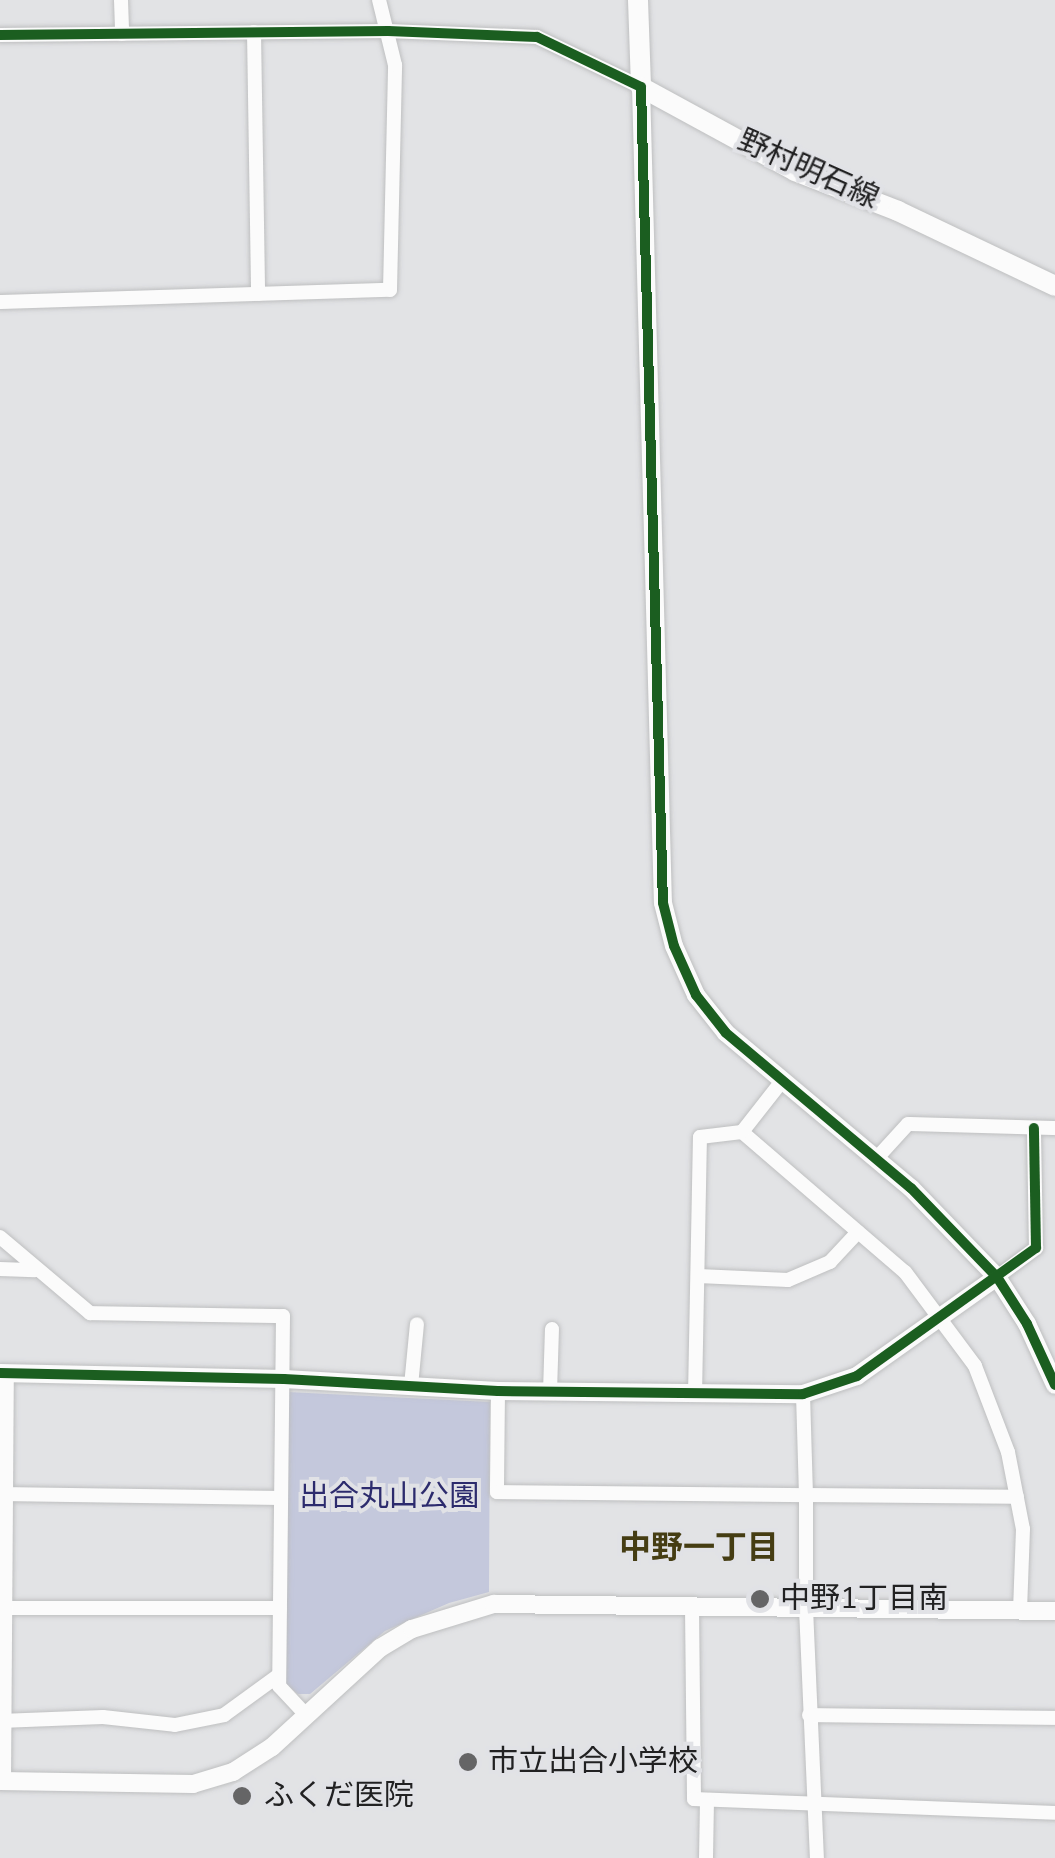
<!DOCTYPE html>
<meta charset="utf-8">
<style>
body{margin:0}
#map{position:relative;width:1055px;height:1858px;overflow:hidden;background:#e2e3e5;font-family:"Nunito Sans","Noto Sans JP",sans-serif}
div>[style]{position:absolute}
.green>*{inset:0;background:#c4c8dc}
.roads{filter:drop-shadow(0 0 2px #bebfc0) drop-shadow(0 0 2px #bebfc0)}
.minor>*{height:14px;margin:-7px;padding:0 7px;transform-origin:7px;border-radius:7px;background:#fbfbfb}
.tertiary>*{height:18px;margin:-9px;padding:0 9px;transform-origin:9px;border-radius:9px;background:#fbfbfb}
.secondary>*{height:20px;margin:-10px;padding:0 10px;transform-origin:10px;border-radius:10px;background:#fbfbfb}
.cycleway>*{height:10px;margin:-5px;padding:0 5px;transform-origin:5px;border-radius:5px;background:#1b5e20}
.dots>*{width:28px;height:28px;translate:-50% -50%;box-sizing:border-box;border:5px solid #e1e2e6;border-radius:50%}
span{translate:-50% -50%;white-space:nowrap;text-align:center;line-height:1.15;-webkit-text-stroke:8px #e1e2e6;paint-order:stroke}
.street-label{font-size:30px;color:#212122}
.park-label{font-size:30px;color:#2c2b6d}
.poi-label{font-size:30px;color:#212122}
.left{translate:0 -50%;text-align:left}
.neighbourhood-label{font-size:32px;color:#453d13;font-weight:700}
</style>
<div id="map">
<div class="green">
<div style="clip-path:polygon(288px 1392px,490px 1402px,489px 1592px,449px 1603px,385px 1631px,310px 1694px,298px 1694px,286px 1684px)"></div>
</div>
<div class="roads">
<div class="minor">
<div style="left:121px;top:0;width:34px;rotate:88deg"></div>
<div style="left:254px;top:32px;width:262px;rotate:89.1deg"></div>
<div style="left:0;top:35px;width:388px;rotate:-0.6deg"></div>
<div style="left:388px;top:31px;width:149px;rotate:2.3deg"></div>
<div style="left:537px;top:37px;width:115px;rotate:25.7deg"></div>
<div style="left:0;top:302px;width:390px;rotate:-1.8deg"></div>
<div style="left:390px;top:290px;width:225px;rotate:-88.7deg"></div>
<div style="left:395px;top:65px;width:67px;rotate:-103.8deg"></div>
<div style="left:742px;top:1132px;width:215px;rotate:40.7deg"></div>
<div style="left:905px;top:1272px;width:117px;rotate:53.3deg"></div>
<div style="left:975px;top:1366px;width:92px;rotate:69deg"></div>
<div style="left:1008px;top:1452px;width:78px;rotate:79deg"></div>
<div style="left:1023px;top:1529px;width:82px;rotate:92.1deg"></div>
<div style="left:876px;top:1159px;width:47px;rotate:-47.6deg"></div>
<div style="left:908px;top:1124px;width:147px;rotate:1.6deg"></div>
<div style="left:0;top:1237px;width:118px;rotate:40.2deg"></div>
<div style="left:90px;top:1313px;width:193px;rotate:0.9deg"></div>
<div style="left:283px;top:1316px;width:370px;rotate:90.6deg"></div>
<div style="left:279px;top:1686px;width:38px;rotate:47deg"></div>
<div style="left:0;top:1269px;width:35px;rotate:2deg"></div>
<div style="left:698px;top:1276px;width:90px;rotate:2.5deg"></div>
<div style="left:788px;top:1280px;width:46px;rotate:-23.2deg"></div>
<div style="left:830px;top:1262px;width:41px;rotate:-47deg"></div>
<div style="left:997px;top:1277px;width:49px;rotate:-36.6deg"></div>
<div style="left:1036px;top:1248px;width:120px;rotate:-91deg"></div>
<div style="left:411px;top:1386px;width:62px;rotate:-84.5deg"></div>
<div style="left:498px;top:1391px;width:101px;rotate:90.6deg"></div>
<div style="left:497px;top:1492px;width:309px;rotate:0.6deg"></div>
<div style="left:806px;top:1495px;width:113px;rotate:90deg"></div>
<div style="left:806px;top:1608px;width:250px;rotate:87.5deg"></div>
<div style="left:550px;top:1392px;width:63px;rotate:-88.2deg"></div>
<div style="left:803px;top:1394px;width:101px;rotate:88.3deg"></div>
<div style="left:806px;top:1495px;width:211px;rotate:0.5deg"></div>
<div style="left:695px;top:1395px;width:258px;rotate:-88.9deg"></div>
<div style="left:700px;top:1137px;width:42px;rotate:-6.8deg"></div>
<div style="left:742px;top:1132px;width:65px;rotate:-51.9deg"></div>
<div style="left:0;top:1494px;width:281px;rotate:0.8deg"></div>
<div style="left:692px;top:1607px;width:192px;rotate:89.4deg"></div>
<div style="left:694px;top:1799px;width:361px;rotate:2.2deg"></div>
<div style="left:0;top:1608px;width:280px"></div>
<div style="left:809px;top:1715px;width:246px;rotate:0.7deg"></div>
<div style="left:0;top:1721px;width:103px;rotate:-2.2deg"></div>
<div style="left:103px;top:1717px;width:72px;rotate:6.3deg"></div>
<div style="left:175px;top:1725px;width:50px;rotate:-11.5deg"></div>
<div style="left:224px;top:1715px;width:68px;rotate:-36deg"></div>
<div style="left:4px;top:1781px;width:408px;rotate:-89.6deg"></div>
<div style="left:706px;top:1858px;width:58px;rotate:-89deg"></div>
</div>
<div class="tertiary">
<div style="left:641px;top:87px;width:816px;rotate:88.46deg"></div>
<div style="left:663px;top:903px;width:44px;rotate:75.7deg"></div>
<div style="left:674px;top:946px;width:54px;rotate:65.8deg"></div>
<div style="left:696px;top:995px;width:48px;rotate:51.7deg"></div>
<div style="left:726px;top:1033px;width:241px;rotate:40deg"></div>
<div style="left:911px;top:1188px;width:124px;rotate:46deg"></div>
<div style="left:997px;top:1277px;width:56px;rotate:57.4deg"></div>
<div style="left:1027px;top:1324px;width:67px;rotate:65.3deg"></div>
<div style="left:0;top:1373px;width:284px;rotate:1.2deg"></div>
<div style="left:284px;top:1379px;width:214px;rotate:3.2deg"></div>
<div style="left:498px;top:1391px;width:305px;rotate:0.6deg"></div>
<div style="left:803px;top:1394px;width:57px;rotate:-18.4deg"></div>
<div style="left:857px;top:1376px;width:171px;rotate:-35.3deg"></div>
<div style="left:0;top:1781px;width:193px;rotate:0.9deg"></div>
<div style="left:193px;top:1784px;width:42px;rotate:-16.7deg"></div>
<div style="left:233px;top:1772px;width:46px;rotate:-32.7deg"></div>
<div style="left:272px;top:1747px;width:147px;rotate:-42.5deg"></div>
<div style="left:380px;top:1648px;width:37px;rotate:-31deg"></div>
<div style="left:412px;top:1629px;width:86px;rotate:-17deg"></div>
<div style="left:494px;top:1604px;width:561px;rotate:0.71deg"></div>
</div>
<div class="secondary">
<div style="left:638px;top:0;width:87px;rotate:88deg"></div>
<div style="left:641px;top:87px;width:175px;rotate:28.6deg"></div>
<div style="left:795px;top:171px;width:110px;rotate:21.2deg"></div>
<div style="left:898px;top:211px;width:174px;rotate:25.5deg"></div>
</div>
</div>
<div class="cycleway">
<div style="left:0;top:35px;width:388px;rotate:-0.6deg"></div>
<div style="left:388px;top:31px;width:149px;rotate:2.3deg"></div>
<div style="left:537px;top:37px;width:115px;rotate:25.7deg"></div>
<div style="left:641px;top:87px;width:816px;rotate:88.46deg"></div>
<div style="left:663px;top:903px;width:44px;rotate:75.7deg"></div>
<div style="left:674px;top:946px;width:54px;rotate:65.8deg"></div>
<div style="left:696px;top:995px;width:48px;rotate:51.7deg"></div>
<div style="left:726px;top:1033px;width:241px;rotate:40deg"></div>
<div style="left:911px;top:1188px;width:124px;rotate:46deg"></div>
<div style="left:997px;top:1277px;width:56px;rotate:57.4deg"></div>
<div style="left:1027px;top:1324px;width:67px;rotate:65.3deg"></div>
<div style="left:0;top:1373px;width:284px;rotate:1.2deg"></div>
<div style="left:284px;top:1379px;width:214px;rotate:3.2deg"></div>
<div style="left:498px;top:1391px;width:305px;rotate:0.6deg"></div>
<div style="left:803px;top:1394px;width:57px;rotate:-18.4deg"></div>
<div style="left:857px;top:1376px;width:220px;rotate:-35.6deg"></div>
<div style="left:1036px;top:1248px;width:120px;rotate:-91deg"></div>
</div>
<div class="dots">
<div style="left:760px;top:1599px;background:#656566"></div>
<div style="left:468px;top:1762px;background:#656566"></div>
<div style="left:242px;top:1796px;background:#656566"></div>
</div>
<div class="street-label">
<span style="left:808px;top:170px;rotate:24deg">野村明石線</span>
</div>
<div class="park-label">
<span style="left:389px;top:1497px">出合丸山公園</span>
</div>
<div class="poi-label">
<span class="left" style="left:780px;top:1599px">中野1丁目南</span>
<span class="left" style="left:488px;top:1762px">市立出合小学校</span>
<span class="left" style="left:264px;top:1796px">ふくだ医院</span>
</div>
<div class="neighbourhood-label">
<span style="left:699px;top:1548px">中野一丁目</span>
</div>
</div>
